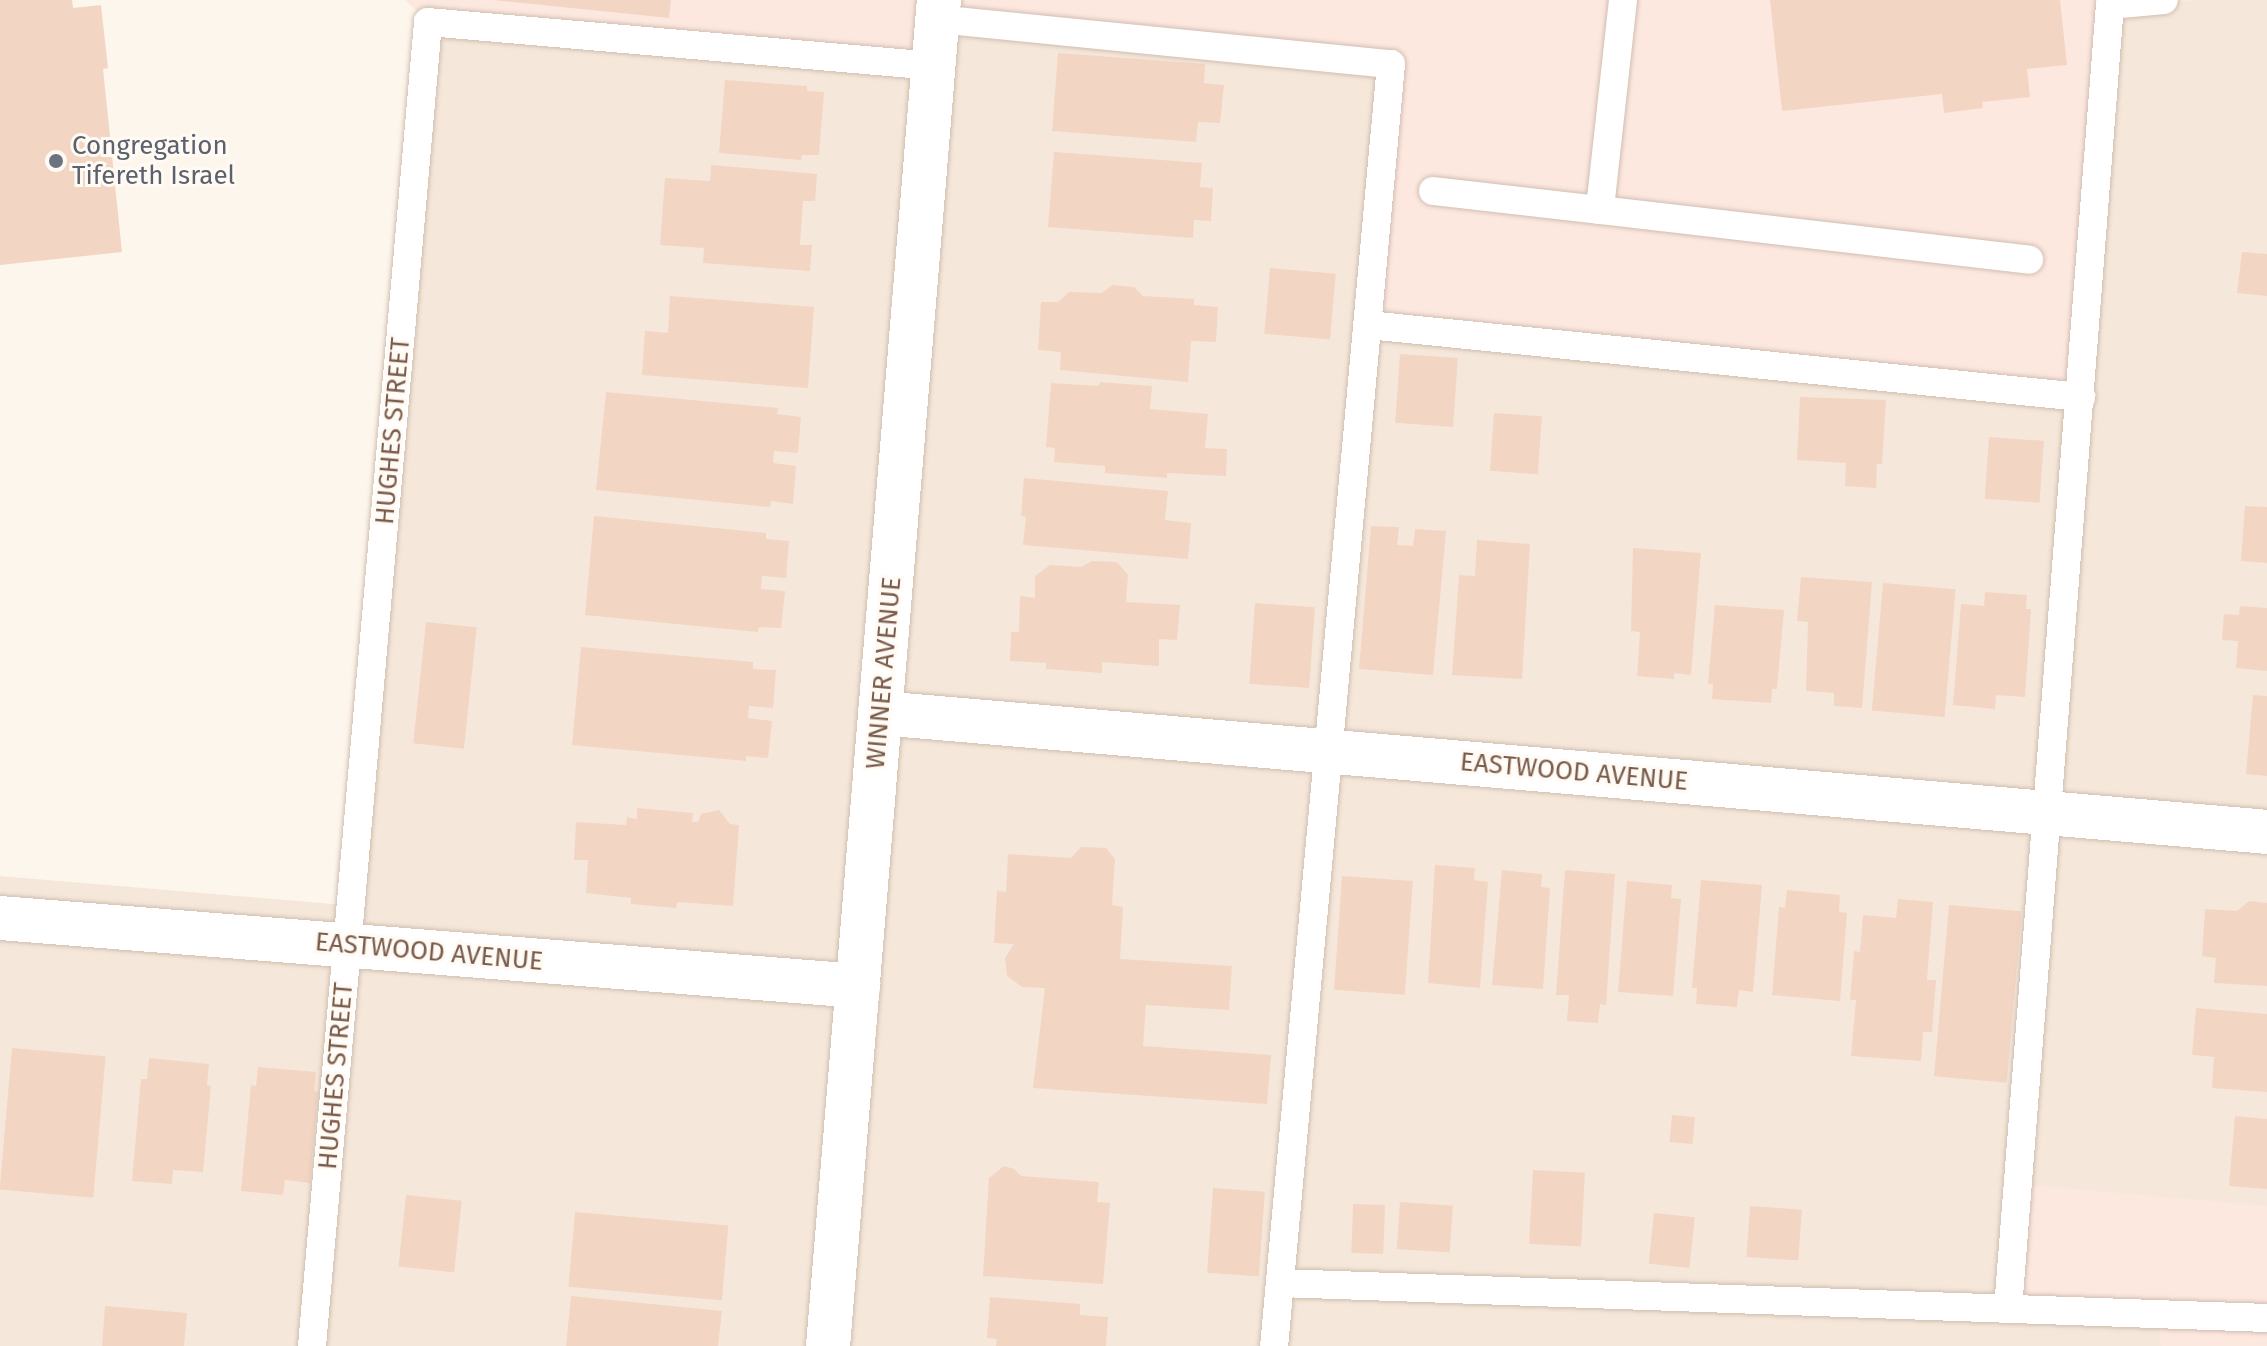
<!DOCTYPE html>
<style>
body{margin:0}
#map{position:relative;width:2267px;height:1346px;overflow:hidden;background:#fdf6ec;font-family:"Fira Sans",sans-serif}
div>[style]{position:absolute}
.residential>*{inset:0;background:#f5e8da}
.commercial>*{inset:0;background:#fde8e0}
.building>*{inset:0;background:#f3d5c3;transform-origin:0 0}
.roads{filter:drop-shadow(0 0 2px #d1beb0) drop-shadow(0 0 2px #d1beb0)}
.service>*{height:28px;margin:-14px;padding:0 14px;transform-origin:14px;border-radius:14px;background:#fff}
.minor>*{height:44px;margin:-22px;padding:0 22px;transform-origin:22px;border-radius:22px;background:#fff}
.dots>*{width:22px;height:22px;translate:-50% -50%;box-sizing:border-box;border:4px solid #fffaf3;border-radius:50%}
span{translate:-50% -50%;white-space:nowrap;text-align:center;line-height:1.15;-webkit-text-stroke:6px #fffaf3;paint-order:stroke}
.worship-label{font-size:26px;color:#5b616d}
.left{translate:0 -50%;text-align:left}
.street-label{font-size:26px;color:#7a5c4d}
</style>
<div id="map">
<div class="residential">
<div style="clip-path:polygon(2194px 0,2267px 0,2267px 1346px,0 1346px,0 876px,357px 906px,428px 22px,925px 32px,2106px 10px)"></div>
</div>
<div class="commercial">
<div style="clip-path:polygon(405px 0,2194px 0,2106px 11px,2079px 395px,1363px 321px,1391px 65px,925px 32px,898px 57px,428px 22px)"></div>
<div style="clip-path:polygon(2014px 1184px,2267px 1206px,2267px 1346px,2161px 1346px,2158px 1318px,2007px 1311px)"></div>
</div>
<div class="building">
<div style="clip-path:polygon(0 0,72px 0,73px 8px,101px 5px,108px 68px,103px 69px,122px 252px,0 265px)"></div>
<div style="clip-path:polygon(493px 0,671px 0,669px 18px)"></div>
<div style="clip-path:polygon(1770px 0,2060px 0,2067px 65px,2027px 69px,2030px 97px,1982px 102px,1983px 108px,1944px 113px,1942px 94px,1782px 111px)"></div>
<div style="clip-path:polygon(1058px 53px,1205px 64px,1204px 83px,1224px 85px,1220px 123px,1198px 122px,1196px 142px,1052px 131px)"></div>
<div style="clip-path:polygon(725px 80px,807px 86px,807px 91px,824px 92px,819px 155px,802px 155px,801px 160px,719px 153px)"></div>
<div style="clip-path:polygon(1054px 152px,1202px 163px,1200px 187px,1213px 188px,1211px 221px,1194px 220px,1193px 238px,1048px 227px)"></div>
<div style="clip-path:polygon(711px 165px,817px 174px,815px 201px,803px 201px,800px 245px,812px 245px,810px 271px,703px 263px,704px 248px,660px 245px,665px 178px,710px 181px)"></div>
<div style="clip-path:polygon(2242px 252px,2267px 254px,2267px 296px,2237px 293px)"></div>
<div style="left:1270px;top:268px;width:66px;height:66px;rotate:5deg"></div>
<div style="clip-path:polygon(1112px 285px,1134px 287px,1143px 296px,1194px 299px,1194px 305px,1218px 307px,1216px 342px,1191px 341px,1188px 382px,1060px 370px,1061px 352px,1038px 350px,1041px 302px,1058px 302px,1069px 292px,1102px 293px)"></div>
<div style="clip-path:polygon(670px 296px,814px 307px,808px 388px,642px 375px,645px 331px,668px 333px)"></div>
<div style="left:1400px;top:354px;width:58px;height:69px;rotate:4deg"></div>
<div style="clip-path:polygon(1100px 382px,1152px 386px,1150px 409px,1208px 414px,1205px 448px,1227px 449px,1226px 476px,1167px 473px,1167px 478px,1105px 473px,1105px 466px,1054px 462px,1055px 448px,1046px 447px,1051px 383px,1099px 386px)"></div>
<div style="clip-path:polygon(606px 392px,778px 408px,777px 414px,801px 417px,798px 453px,774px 451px,773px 463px,796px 466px,793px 504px,771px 501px,770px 507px,596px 490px)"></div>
<div style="clip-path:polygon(1800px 397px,1886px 400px,1882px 464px,1877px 464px,1876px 488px,1845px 486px,1846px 463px,1797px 460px)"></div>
<div style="left:1494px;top:413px;width:48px;height:58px;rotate:4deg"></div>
<div style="left:1989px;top:437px;width:55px;height:62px;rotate:4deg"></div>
<div style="clip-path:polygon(1024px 478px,1168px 491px,1165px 520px,1191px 523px,1188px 559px,1023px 545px,1026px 517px,1021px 516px)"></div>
<div style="clip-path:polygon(2245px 506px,2267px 507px,2267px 563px,2241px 561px)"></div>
<div style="clip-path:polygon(594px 516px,766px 533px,766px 539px,789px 541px,786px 578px,762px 576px,761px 589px,785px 591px,781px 628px,759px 627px,758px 632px,585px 615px)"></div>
<div style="clip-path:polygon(1371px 526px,1399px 527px,1397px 545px,1413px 546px,1415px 529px,1446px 531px,1433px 675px,1359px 669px)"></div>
<div style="clip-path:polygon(1477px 540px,1530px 544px,1522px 679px,1452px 675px,1459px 575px,1475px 576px)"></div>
<div style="clip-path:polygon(1633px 548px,1701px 553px,1691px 675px,1674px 673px,1674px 679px,1637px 676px,1640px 632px,1631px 631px)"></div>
<div style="clip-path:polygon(1092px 561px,1117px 562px,1128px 575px,1126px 602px,1180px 605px,1177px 640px,1159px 639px,1159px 666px,1102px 662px,1102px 673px,1046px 669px,1046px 663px,1010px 661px,1011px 632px,1019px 632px,1020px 596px,1035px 598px,1035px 576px,1050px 565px,1081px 567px)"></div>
<div style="clip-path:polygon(1801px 577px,1872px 582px,1862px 708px,1834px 706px,1834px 693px,1806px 691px,1808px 622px,1797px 621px)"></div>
<div style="left:1883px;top:583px;width:73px;height:128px;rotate:5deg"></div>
<div style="clip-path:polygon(1985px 592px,2027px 595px,2026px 609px,2031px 609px,2025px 697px,1996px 695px,1995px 709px,1953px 705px,1961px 604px,1984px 606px)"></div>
<div style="left:1255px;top:603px;width:60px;height:81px;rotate:4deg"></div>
<div style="clip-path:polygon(1715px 605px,1784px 610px,1777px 689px,1772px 689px,1771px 703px,1712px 699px,1713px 684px,1708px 684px)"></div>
<div style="clip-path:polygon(2240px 606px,2267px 608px,2267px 671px,2236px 668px,2238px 641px,2222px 640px,2224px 614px,2239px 615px)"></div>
<div style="left:426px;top:622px;width:51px;height:122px;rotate:6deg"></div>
<div style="clip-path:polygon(581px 647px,753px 662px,753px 669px,776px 670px,773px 708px,749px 706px,748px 718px,772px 721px,768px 758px,746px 756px,746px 761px,572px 745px)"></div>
<div style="clip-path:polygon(2253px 695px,2267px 696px,2267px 776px,2246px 774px)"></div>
<div style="clip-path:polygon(637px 808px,693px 813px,692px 822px,698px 822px,701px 814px,719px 810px,730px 824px,739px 825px,733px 906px,677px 902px,676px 908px,631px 904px,631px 898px,586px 893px,588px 860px,574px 860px,576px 822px,626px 825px,627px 817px,637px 819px)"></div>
<div style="clip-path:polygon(1081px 847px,1106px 848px,1115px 859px,1112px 905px,1123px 907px,1120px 959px,1232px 966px,1229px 1010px,1146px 1005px,1143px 1046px,1271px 1055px,1267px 1104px,1033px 1088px,1045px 988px,1022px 987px,1007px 976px,1005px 958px,1014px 944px,994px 943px,997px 891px,1006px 892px,1008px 854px,1071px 858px)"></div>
<div style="clip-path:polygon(1435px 865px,1475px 868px,1474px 880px,1488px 882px,1480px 988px,1428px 983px)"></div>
<div style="clip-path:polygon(1502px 870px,1542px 874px,1541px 887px,1550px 888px,1543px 989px,1492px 985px)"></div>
<div style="clip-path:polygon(1565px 870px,1615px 874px,1606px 1005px,1600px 1004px,1598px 1023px,1567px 1021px,1569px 995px,1556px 995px)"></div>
<div style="left:1342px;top:876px;width:71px;height:114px;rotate:4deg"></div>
<div style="clip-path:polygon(1701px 880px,1762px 885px,1753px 992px,1739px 990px,1737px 1007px,1696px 1004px,1697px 988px,1692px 988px)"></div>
<div style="clip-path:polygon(1627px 881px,1672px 885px,1671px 898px,1681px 899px,1673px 996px,1618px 992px)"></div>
<div style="clip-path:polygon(1787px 890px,1840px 895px,1839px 912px,1847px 913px,1840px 1001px,1772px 995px,1779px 907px,1785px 908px)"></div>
<div style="clip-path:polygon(1898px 899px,1933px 902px,1927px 980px,1936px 980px,1932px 1032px,1923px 1032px,1921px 1061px,1851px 1056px,1856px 1000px,1850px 1000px,1854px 951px,1860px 952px,1863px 915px,1896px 918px)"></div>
<div style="clip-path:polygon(2249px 901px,2267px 903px,2267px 986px,2214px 983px,2216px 958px,2202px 956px,2205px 909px,2237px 911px)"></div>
<div style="left:1949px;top:905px;width:73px;height:172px;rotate:5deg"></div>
<div style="clip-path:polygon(2196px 1008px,2267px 1014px,2267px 1092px,2212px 1088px,2214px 1057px,2192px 1055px)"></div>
<div style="left:12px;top:1048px;width:94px;height:142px;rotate:5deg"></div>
<div style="clip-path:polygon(149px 1058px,209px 1064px,207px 1085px,211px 1086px,203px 1172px,173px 1170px,172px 1184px,132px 1181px,141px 1079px,147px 1079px)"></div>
<div style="clip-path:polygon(258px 1067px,316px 1072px,314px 1091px,318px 1092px,310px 1183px,285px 1180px,283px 1195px,241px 1191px,251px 1085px,256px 1086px)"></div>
<div style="left:1672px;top:1115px;width:23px;height:27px;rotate:5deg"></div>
<div style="clip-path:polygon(2235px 1116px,2267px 1119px,2267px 1189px,2229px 1186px)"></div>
<div style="clip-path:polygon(1004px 1166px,1014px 1169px,1021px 1176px,1099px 1182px,1097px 1202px,1110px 1203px,1103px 1284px,983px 1276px,989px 1178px)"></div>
<div style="left:1533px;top:1170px;width:52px;height:74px;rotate:3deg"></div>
<div style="left:1213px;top:1188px;width:52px;height:85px;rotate:4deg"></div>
<div style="left:406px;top:1195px;width:56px;height:72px;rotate:6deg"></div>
<div style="left:1400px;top:1202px;width:53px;height:47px;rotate:4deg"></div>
<div style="left:1353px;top:1204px;width:32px;height:49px;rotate:2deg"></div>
<div style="left:1750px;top:1206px;width:52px;height:51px;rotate:4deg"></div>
<div style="left:575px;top:1212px;width:154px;height:75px;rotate:5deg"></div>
<div style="left:1654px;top:1213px;width:41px;height:51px;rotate:6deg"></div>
<div style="clip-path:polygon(571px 1296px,722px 1311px,718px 1346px,566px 1346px)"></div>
<div style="clip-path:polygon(990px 1297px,1080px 1304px,1080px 1315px,1108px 1317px,1106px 1346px,996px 1346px,997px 1339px,987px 1338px)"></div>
<div style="clip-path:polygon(105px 1306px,187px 1313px,184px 1346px,102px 1346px)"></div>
</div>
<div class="roads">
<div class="service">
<div style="left:1623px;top:0;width:211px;rotate:96.3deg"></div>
<div style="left:1600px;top:210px;width:432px;rotate:6.6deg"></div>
<div style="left:937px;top:19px;width:456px;rotate:5.7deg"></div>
<div style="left:1391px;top:64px;width:1287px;rotate:95.21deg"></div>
<div style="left:1433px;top:191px;width:168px;rotate:6.5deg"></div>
<div style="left:1368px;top:325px;width:717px;rotate:5.77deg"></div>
<div style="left:1280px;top:1283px;width:988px;rotate:2.03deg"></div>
<div style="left:2008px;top:1309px;width:1308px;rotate:-85.53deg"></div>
<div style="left:2110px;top:5px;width:54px;rotate:-5.3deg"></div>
<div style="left:312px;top:1346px;width:1329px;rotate:-84.99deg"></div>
<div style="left:428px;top:22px;width:508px;rotate:4.97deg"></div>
</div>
<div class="minor">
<div style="left:880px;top:713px;width:1392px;rotate:4.9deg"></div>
<div style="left:0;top:918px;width:861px;rotate:4.53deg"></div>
<div style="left:828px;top:1346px;width:1351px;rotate:-85.29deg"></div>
</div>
</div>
<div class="dots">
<div style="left:56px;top:161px;background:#6b7280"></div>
</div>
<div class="worship-label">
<span class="left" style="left:72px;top:161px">Congregation<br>Tifereth Israel</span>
</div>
<div class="street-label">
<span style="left:393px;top:431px;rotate:-85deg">HUGHES STREET</span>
<span style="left:884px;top:673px;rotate:-85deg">WINNER AVENUE</span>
<span style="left:1574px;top:772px;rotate:5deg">EASTWOOD AVENUE</span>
<span style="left:429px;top:952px;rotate:5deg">EASTWOOD AVENUE</span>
<span style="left:336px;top:1076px;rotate:-85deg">HUGHES STREET</span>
</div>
</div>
